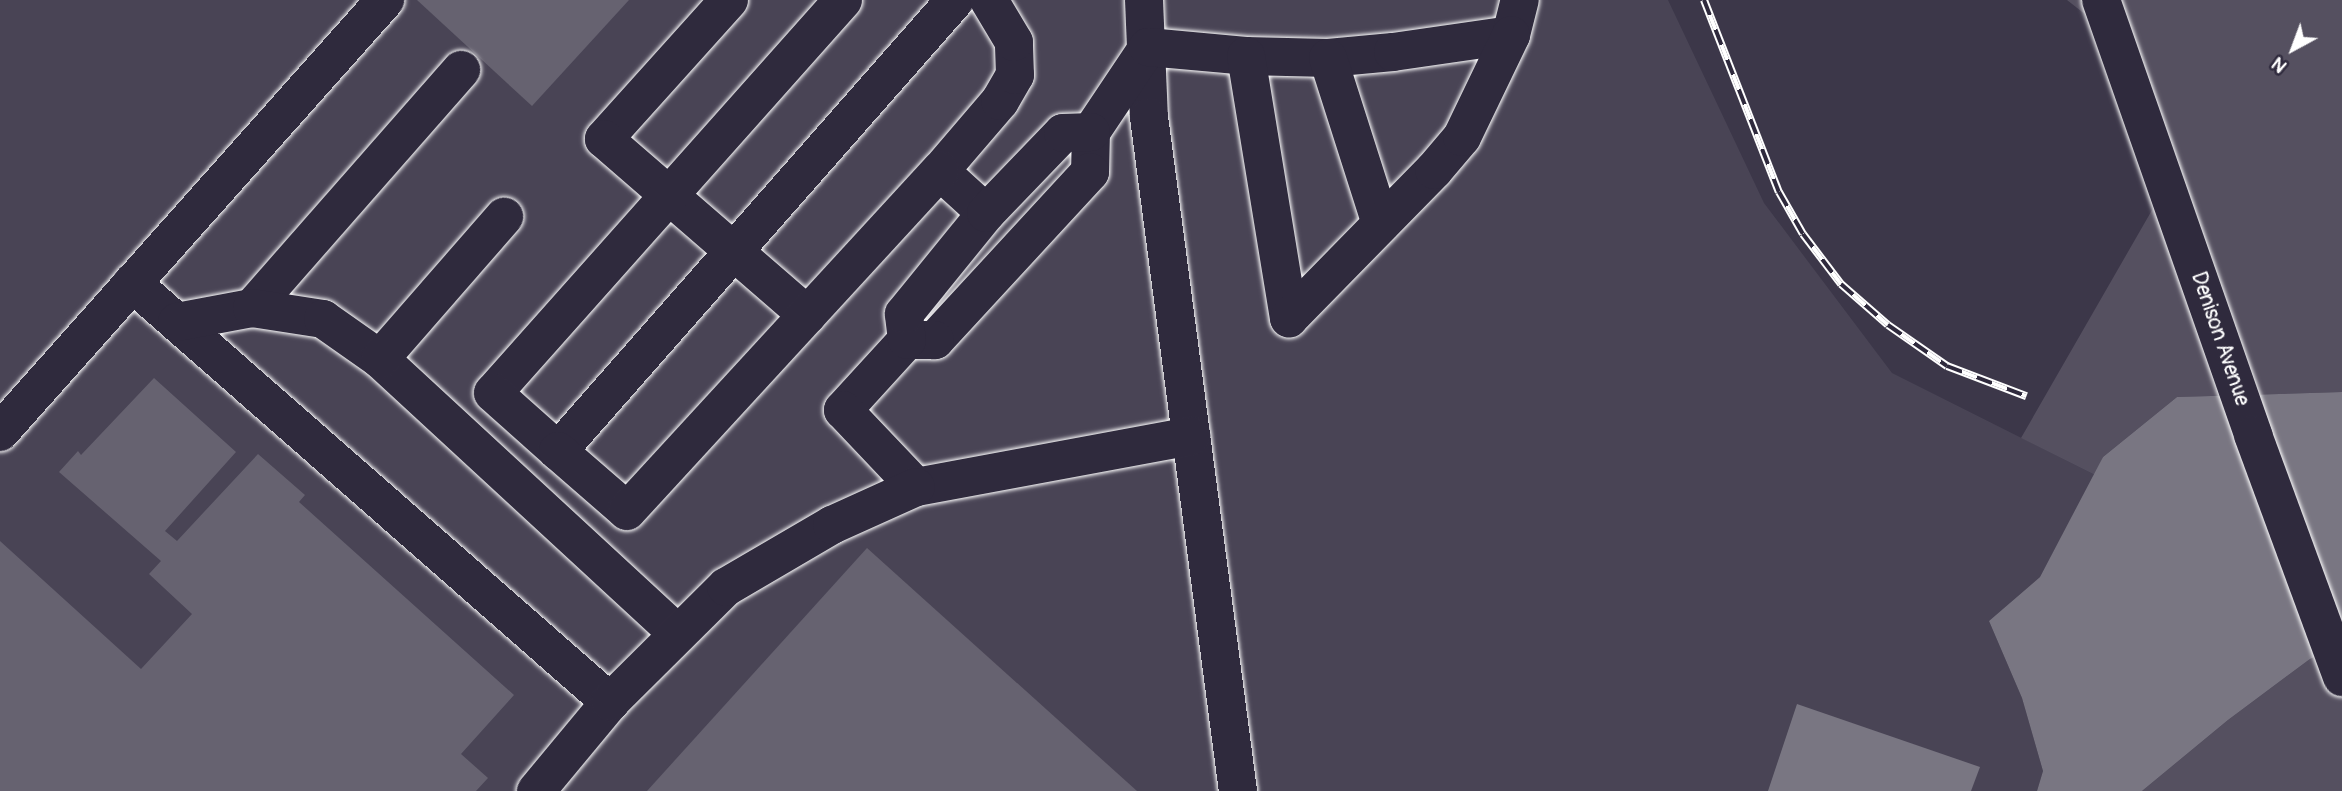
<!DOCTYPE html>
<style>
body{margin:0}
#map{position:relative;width:2342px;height:791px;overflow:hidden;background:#3c3749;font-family:Pangolin,sans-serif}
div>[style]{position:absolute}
.built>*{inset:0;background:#494455}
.green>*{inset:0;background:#555060}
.water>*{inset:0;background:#797682}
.building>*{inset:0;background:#666270}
.roads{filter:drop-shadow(0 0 2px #fff) drop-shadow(0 0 2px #fff)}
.minor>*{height:38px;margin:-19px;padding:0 19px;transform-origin:19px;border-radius:19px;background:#2f2a3d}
.major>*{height:38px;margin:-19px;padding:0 19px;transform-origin:19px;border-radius:19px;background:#2f2a3d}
.rail>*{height:8px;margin-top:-4px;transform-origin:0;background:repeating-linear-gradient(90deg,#2f2a3d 0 16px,#fff 0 32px);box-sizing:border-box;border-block:2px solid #fff}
span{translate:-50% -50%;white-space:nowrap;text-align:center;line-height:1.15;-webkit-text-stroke:5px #2f2a3d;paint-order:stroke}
.street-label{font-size:21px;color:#fff}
.north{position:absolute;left:2258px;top:14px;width:70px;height:70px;-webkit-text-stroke:5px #2f2a3d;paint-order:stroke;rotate:221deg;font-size:19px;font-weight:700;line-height:28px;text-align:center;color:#fff}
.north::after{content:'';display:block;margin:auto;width:24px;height:32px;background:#fff;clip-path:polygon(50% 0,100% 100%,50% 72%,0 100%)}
</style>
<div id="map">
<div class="built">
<div style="clip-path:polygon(0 0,1668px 0,1764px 203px,1892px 373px,2095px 475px,2040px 577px,1989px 621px,2022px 698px,2043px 771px,2037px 791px,0 791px)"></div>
</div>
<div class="green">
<div style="clip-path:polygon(2067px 0,2342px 0,2342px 392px,2177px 397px,2103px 457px,2095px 475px,2021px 438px,2167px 184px,2114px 37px)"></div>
<div style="clip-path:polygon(2342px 646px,2342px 791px,2142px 791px,2228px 720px,2310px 659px)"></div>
</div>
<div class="water">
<div style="clip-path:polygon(2342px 392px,2342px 646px,2310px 659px,2228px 720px,2142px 791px,2037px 791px,2043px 771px,2022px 698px,1989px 621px,2040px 577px,2103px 457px,2177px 397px)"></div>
<div style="clip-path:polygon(1797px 704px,1980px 767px,1971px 791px,1768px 791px)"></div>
</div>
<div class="building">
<div style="clip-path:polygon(417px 0,629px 0,532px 106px)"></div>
<div style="clip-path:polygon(154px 378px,236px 452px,165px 531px,177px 541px,258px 454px,305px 495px,299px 502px,514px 695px,461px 754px,488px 778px,476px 791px,0 791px,0 541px,141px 669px,192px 614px,149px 574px,161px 561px,59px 472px,78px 451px,81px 455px)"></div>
<div style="clip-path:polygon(867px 548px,1137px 791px,647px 791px)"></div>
</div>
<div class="roads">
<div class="minor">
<div style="left:729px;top:0;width:187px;rotate:132deg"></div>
<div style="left:604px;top:139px;width:269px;rotate:40.9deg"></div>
<div style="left:843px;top:0;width:526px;rotate:131.69deg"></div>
<div style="left:493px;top:393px;width:87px;rotate:41.7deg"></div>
<div style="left:558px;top:451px;width:601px;rotate:-48.64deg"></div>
<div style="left:1144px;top:0;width:117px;rotate:87.6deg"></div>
<div style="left:1149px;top:117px;width:680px;rotate:82.48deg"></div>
<div style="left:1148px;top:47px;width:102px;rotate:123.8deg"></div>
<div style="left:1091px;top:132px;width:40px;rotate:91.4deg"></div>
<div style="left:1090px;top:172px;width:229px;rotate:132.7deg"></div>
<div style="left:935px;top:340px;width:28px;rotate:180deg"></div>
<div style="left:907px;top:340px;width:95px;rotate:132.4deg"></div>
<div style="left:843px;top:410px;width:106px;rotate:46.5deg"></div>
<div style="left:916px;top:487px;width:280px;rotate:-10.5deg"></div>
<div style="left:1148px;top:47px;width:98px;rotate:5.2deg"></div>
<div style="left:1246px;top:56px;width:82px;rotate:1.4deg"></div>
<div style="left:1328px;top:58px;width:65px;rotate:-5.3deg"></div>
<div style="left:1393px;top:52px;width:119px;rotate:-8.2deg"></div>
<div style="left:1511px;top:35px;width:36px;rotate:-76deg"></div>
<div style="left:1246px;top:56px;width:266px;rotate:80.7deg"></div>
<div style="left:1328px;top:58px;width:174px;rotate:72.3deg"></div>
<div style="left:986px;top:213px;width:62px;rotate:-137.6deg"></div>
<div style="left:940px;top:171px;width:92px;rotate:-49.4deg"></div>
<div style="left:1000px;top:101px;width:30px;rotate:-60deg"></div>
<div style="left:1015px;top:75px;width:33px;rotate:-92deg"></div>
<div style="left:1014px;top:42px;width:49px;rotate:-120.8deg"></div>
<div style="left:132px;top:283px;width:636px;rotate:41.24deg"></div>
<div style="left:610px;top:702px;width:116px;rotate:129.7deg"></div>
<div style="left:252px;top:308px;width:317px;rotate:-48.7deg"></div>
<div style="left:1289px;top:318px;width:207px;rotate:-45.6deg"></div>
<div style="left:1434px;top:170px;width:43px;rotate:-49.7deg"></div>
<div style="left:1462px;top:137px;width:113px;rotate:-64.3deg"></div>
<div style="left:177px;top:322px;width:76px;rotate:-10.6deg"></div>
<div style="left:252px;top:308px;width:72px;rotate:8.8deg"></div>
<div style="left:323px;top:319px;width:70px;rotate:35.1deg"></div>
<div style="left:380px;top:359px;width:405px;rotate:42.7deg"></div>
<div style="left:907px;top:340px;width:26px;rotate:-97deg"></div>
<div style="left:904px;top:314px;width:130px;rotate:-50.9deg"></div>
<div style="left:986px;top:213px;width:111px;rotate:-46.1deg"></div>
<div style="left:1063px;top:133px;width:28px;rotate:-2deg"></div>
<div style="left:380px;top:359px;width:189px;rotate:-48.9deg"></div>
<div style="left:0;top:432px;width:579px;rotate:-48.29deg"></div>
<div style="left:558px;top:451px;width:91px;rotate:41deg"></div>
<div style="left:627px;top:511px;width:462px;rotate:-47.4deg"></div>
<div style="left:610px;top:702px;width:163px;rotate:-44.8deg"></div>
<div style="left:726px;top:587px;width:123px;rotate:-30.3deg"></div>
<div style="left:832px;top:525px;width:92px;rotate:-24.3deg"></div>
</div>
<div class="major">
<div style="left:2101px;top:0;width:461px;rotate:70.7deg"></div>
<div style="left:2253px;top:435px;width:258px;rotate:69.8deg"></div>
</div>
</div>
<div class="rail">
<div style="left:1704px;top:0;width:206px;rotate:68.7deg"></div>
<div style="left:1779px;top:192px;width:48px;rotate:60.3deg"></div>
<div style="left:1803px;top:234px;width:63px;rotate:52.8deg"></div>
<div style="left:1841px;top:284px;width:62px;rotate:41.1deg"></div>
<div style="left:1888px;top:325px;width:72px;rotate:34.8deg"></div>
<div style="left:1947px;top:366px;width:85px;rotate:20.8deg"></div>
</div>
<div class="street-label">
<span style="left:2220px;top:339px;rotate:71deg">Denison Avenue</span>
</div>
<div class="north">N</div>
</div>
